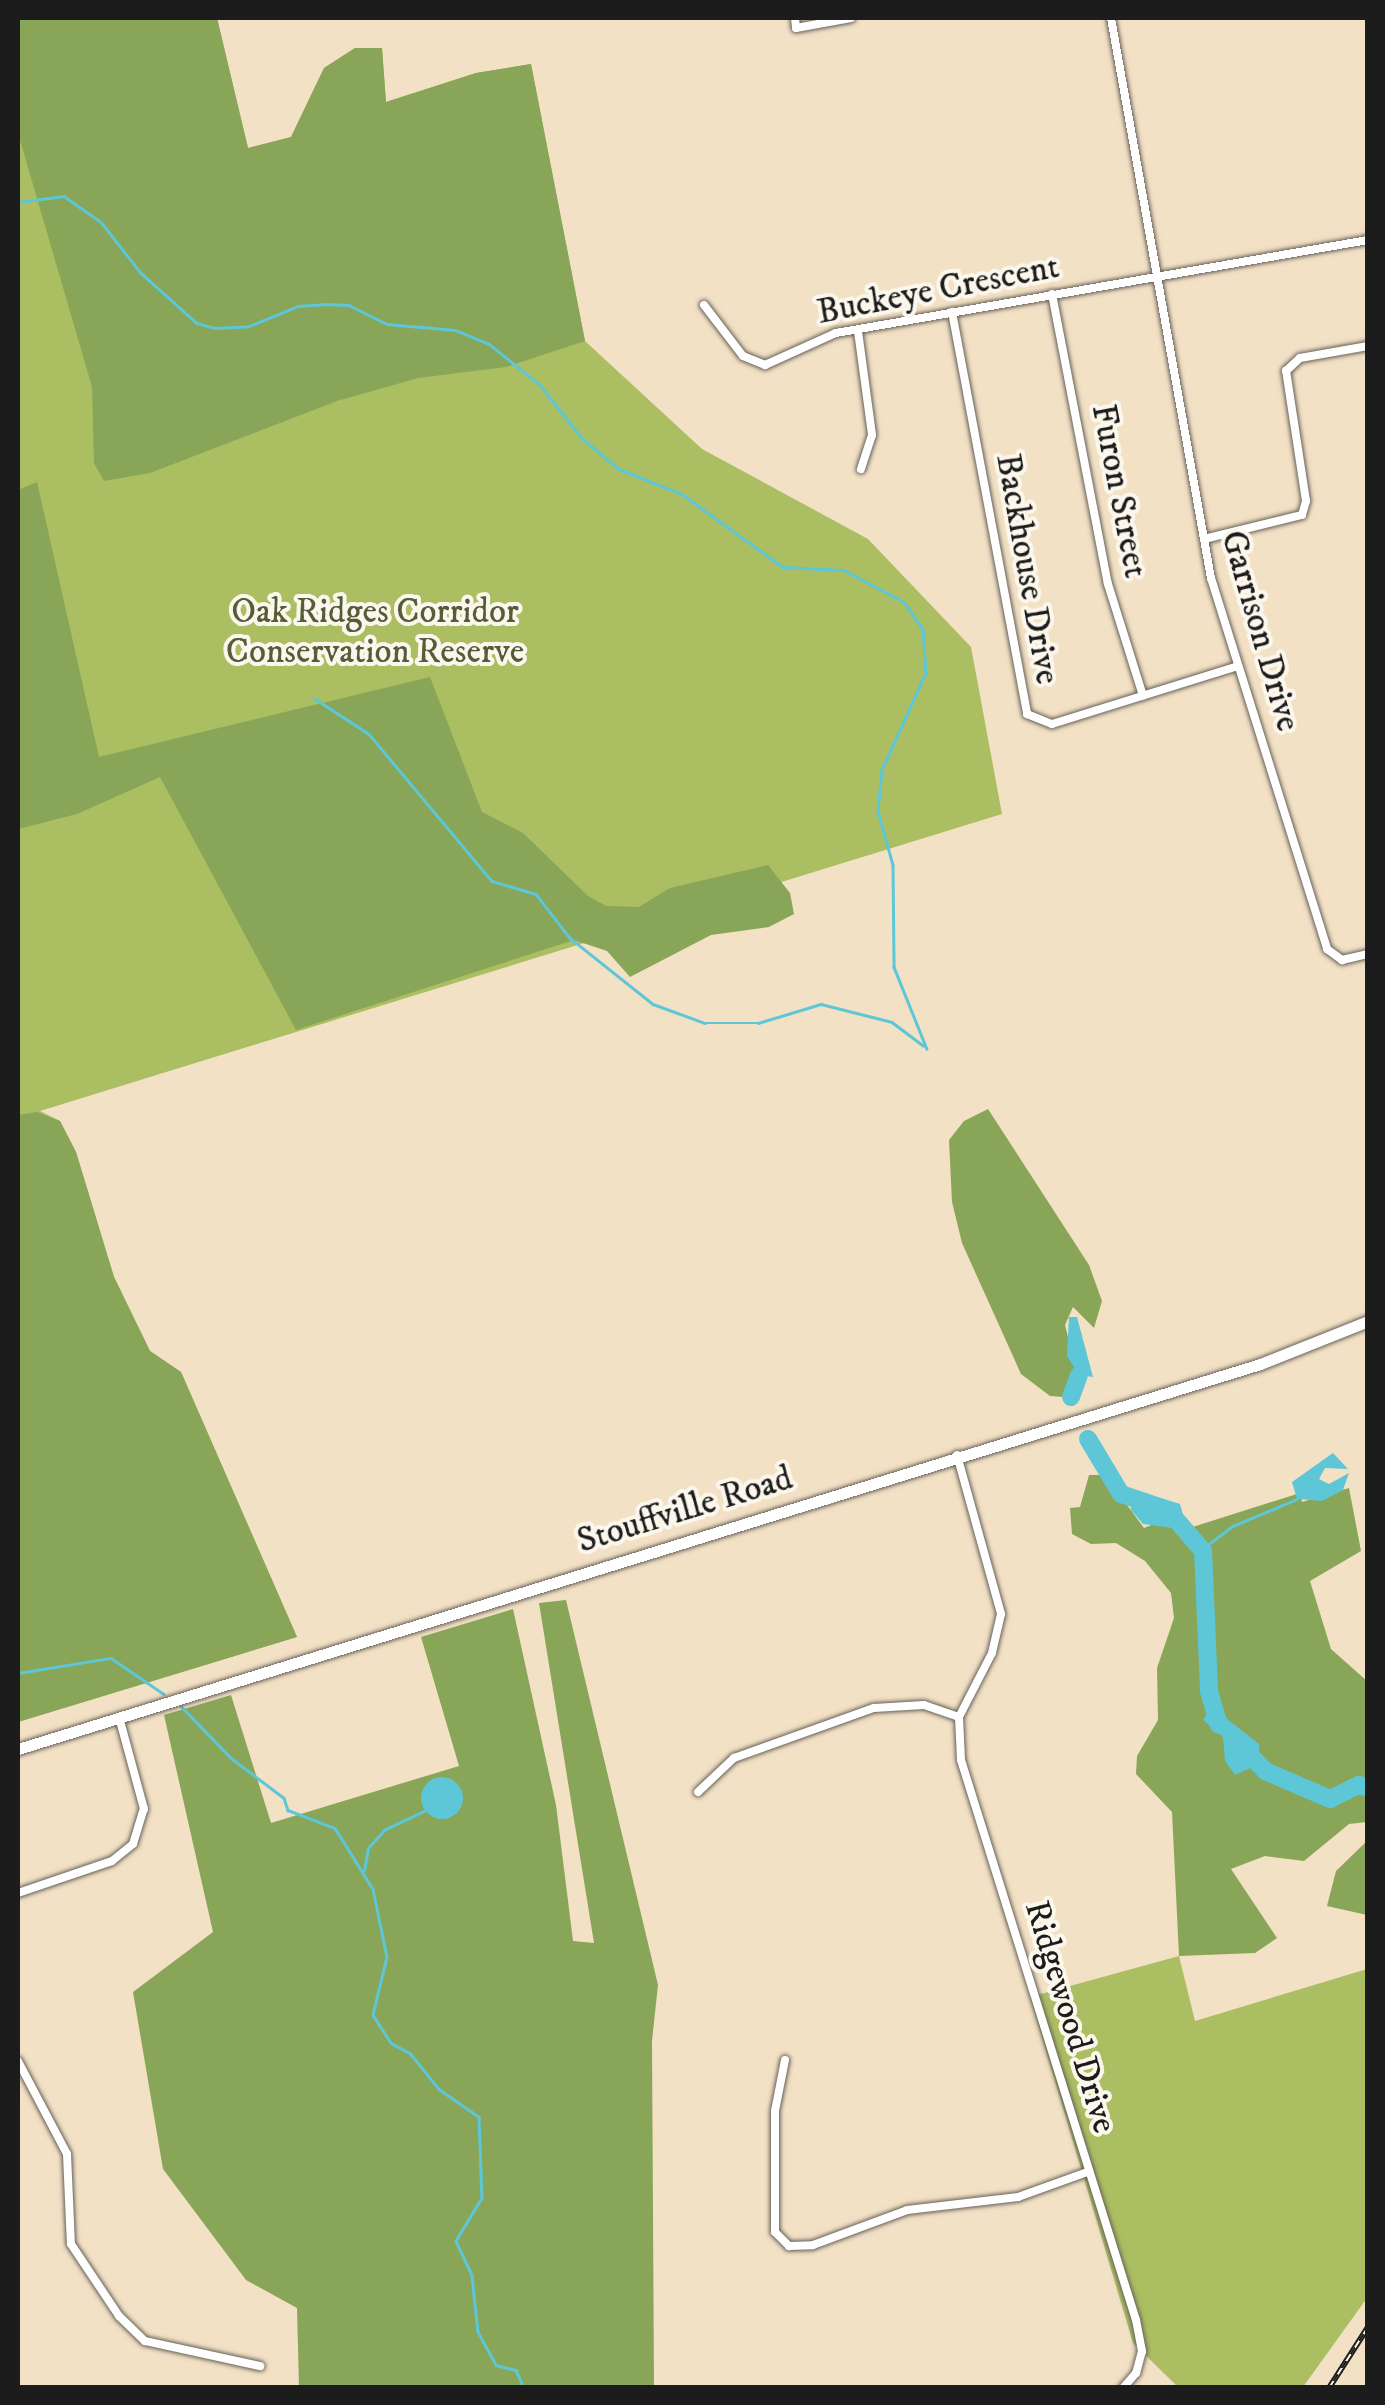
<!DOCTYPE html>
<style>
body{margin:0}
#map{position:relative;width:1385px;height:2405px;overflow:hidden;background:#f3e1c6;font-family:"IM FELL DW Pica",serif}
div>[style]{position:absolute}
.green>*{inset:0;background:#abbe62}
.forest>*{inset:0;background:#88a558}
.water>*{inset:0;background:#5dc7d7}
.round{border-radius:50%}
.stream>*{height:2.5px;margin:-1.25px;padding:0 1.25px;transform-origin:1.25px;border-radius:1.25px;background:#5dc7d7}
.river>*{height:18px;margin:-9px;padding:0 9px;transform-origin:9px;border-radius:9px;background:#5dc7d7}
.roads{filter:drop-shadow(0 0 2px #676158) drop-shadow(0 0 2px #676158)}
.street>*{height:8px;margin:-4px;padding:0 4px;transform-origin:4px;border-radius:4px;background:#fff}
.secondary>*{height:11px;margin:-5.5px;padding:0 5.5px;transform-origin:5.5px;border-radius:5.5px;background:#fff}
.rail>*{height:6px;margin-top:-3px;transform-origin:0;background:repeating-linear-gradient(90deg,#fbf7ec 0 8px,#1c1c1c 0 16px);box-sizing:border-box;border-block:2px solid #1c1c1c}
span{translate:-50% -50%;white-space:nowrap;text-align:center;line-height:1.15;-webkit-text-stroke:8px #fbf7ec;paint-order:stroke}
.street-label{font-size:35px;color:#1c1c1c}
.park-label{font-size:35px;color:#555d38}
.frame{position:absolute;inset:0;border:20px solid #1c1c1c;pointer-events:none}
</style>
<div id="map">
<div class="green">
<div style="clip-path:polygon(18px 18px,217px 18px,248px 148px,291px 137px,324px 68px,355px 48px,382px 48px,386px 102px,476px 73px,531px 64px,585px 341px,702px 449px,868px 539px,971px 647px,1002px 814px,40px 1111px,60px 1121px,76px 1152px,114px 1277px,150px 1351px,181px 1372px,297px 1637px,18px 1722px)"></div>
<div style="clip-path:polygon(1179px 1956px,1195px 2021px,1367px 1969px,1367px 2298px,1303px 2387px,1178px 2387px,1133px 2343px,1030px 1997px)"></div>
</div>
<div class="forest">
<div style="clip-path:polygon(18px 18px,217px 18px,248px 148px,291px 137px,324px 68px,355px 48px,382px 48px,386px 102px,476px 73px,531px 64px,585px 341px,506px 367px,418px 378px,337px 401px,150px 473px,104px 481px,94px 463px,92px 387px,18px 133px)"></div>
<div style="clip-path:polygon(37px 482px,99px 757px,430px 677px,482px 812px,523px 833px,588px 896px,606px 906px,639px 907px,670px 888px,768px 865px,790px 893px,794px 914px,769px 927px,711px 935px,630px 977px,607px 951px,574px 940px,296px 1030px,160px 777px,77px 814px,18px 829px,18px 490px)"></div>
<div style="clip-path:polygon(988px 1109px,1089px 1265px,1102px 1301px,1094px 1328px,1073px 1307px,1065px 1325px,1079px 1381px,1065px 1397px,1050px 1396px,1021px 1374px,962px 1243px,952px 1202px,949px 1140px,964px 1121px)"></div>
<div style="clip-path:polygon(37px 1112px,60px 1121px,76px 1152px,114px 1277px,150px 1351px,181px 1372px,297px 1637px,18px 1722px,18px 1115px)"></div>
<div style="clip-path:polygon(1089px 1475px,1105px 1475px,1144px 1528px,1159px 1522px,1180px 1531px,1300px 1493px,1302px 1502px,1349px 1488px,1361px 1551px,1310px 1581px,1331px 1649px,1367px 1681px,1367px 1822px,1349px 1824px,1304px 1861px,1265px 1856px,1231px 1869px,1277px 1938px,1255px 1953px,1179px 1956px,1172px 1812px,1136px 1774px,1137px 1756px,1158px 1720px,1157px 1668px,1174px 1618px,1171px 1593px,1145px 1561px,1116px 1543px,1091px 1544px,1072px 1534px,1070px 1508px,1080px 1507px)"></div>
<div style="clip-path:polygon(566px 1600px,658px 1985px,652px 2041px,654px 2387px,299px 2387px,297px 2308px,246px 2280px,163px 2169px,133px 1992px,213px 1932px,164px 1715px,231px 1695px,271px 1823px,459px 1766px,421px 1637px,513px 1609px,556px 1805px,573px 1941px,594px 1943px,539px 1603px)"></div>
<div style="clip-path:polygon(1367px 1841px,1367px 1915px,1327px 1906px,1336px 1871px)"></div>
</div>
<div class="water">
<div style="clip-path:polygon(1069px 1317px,1077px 1317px,1093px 1377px,1079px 1375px,1067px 1356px)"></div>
<div style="clip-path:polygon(1333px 1453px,1348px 1469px,1325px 1468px,1319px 1479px,1329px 1484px,1349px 1473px,1343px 1490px,1322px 1501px,1297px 1499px,1292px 1482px)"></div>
<div style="clip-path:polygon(1139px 1491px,1180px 1504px,1187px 1530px,1143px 1524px,1131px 1510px,1131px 1493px)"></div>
<div style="clip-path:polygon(1212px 1707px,1259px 1744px,1259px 1764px,1235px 1775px,1225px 1761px,1223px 1737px,1203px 1720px)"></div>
<div class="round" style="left:421px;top:1777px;width:42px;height:42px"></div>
</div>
<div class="stream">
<div style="left:18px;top:202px;width:46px;rotate:-7.4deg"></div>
<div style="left:64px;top:196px;width:45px;rotate:35.1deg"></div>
<div style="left:101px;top:222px;width:65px;rotate:51.9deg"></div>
<div style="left:141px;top:273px;width:75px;rotate:41.8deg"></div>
<div style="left:197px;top:323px;width:19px;rotate:16deg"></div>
<div style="left:215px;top:328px;width:34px;rotate:-3deg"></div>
<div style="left:249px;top:326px;width:53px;rotate:-22.2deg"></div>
<div style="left:298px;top:306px;width:26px;rotate:-4deg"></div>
<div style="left:324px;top:304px;width:25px;rotate:2deg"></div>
<div style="left:349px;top:305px;width:42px;rotate:26.6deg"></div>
<div style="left:387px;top:324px;width:68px;rotate:5deg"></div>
<div style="left:455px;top:330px;width:35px;rotate:22deg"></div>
<div style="left:488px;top:343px;width:67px;rotate:38.9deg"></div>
<div style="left:540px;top:385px;width:68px;rotate:51.6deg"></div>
<div style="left:582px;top:438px;width:48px;rotate:40deg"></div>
<div style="left:619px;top:469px;width:68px;rotate:21.6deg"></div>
<div style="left:682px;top:494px;width:125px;rotate:35.9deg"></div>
<div style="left:783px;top:567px;width:61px;rotate:2.8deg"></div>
<div style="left:844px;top:570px;width:68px;rotate:28.1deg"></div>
<div style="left:904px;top:602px;width:33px;rotate:55deg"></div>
<div style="left:923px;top:629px;width:44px;rotate:86.1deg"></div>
<div style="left:926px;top:673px;width:107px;rotate:114.4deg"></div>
<div style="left:882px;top:770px;width:41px;rotate:95.6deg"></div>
<div style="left:878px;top:811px;width:56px;rotate:74.5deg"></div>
<div style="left:893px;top:865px;width:102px;rotate:89.4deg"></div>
<div style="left:894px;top:967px;width:88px;rotate:68.1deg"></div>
<div style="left:314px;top:698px;width:66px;rotate:33.2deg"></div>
<div style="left:369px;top:734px;width:192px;rotate:50.1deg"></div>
<div style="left:492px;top:881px;width:46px;rotate:16.5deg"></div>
<div style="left:536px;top:894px;width:56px;rotate:52.3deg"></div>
<div style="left:570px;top:938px;width:106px;rotate:38.5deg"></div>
<div style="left:653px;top:1004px;width:55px;rotate:20.1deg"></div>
<div style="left:705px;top:1023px;width:53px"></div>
<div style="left:758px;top:1023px;width:66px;rotate:-16.8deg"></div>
<div style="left:821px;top:1004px;width:73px;rotate:14.2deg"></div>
<div style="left:892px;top:1022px;width:39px;rotate:37deg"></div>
<div style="left:1202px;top:1549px;width:39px;rotate:-37deg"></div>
<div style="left:1233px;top:1526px;width:69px;rotate:-22.9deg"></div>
<div style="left:18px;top:1673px;width:94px;rotate:-9.2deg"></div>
<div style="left:111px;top:1658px;width:64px;rotate:34.2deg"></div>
<div style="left:181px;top:1706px;width:72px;rotate:46.1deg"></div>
<div style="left:231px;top:1758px;width:66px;rotate:37deg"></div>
<div style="left:284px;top:1798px;width:13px;rotate:72deg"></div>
<div style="left:288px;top:1810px;width:50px;rotate:21deg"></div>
<div style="left:335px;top:1828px;width:72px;rotate:58.1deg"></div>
<div style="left:373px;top:1889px;width:69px;rotate:78.4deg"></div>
<div style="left:387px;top:1957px;width:60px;rotate:103.6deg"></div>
<div style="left:373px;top:2015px;width:33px;rotate:57deg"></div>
<div style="left:391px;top:2043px;width:21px;rotate:28deg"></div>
<div style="left:410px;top:2053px;width:46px;rotate:51.1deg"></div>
<div style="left:439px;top:2089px;width:49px;rotate:35deg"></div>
<div style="left:479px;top:2117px;width:81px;rotate:87.9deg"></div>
<div style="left:482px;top:2198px;width:50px;rotate:121.2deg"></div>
<div style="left:456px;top:2241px;width:38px;rotate:65deg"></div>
<div style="left:472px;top:2276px;width:56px;rotate:83.9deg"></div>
<div style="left:478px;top:2332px;width:38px;rotate:61deg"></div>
<div style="left:496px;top:2365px;width:21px;rotate:14deg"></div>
<div style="left:516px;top:2370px;width:20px;rotate:66deg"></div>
<div style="left:364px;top:1871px;width:23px;rotate:-80deg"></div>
<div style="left:368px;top:1848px;width:24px;rotate:-48deg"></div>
<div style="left:384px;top:1830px;width:44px;rotate:-25.4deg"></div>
</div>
<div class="river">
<div style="left:1071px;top:1397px;width:23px;rotate:-70deg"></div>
<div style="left:1088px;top:1439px;width:64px;rotate:59deg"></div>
<div style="left:1121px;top:1494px;width:31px;rotate:19deg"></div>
<div style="left:1173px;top:1516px;width:46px;rotate:49.4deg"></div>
<div style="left:1203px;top:1551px;width:140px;rotate:87.5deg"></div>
<div style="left:1209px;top:1691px;width:35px;rotate:74deg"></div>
<div style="left:1245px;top:1750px;width:29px;rotate:46deg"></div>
<div style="left:1265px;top:1771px;width:71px;rotate:23.3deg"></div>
<div style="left:1330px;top:1799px;width:32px;rotate:-26deg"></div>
<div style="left:1359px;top:1785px;width:9px;rotate:18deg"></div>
</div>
<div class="roads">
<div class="street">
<div style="left:795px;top:18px;width:10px;rotate:84deg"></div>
<div style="left:796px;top:28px;width:56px;rotate:-10.3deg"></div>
<div style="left:1111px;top:18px;width:569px;rotate:79.88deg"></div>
<div style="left:1211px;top:578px;width:389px;rotate:72.6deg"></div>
<div style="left:1327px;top:949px;width:19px;rotate:36deg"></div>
<div style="left:1342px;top:960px;width:27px;rotate:-13deg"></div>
<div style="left:1052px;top:294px;width:295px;rotate:79.1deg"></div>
<div style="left:1108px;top:584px;width:117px;rotate:72.6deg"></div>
<div style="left:704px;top:305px;width:64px;rotate:52.6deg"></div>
<div style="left:743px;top:356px;width:24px;rotate:22deg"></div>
<div style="left:765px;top:365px;width:78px;rotate:-24.3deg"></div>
<div style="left:836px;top:333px;width:540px;rotate:-9.92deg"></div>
<div style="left:952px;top:312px;width:409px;rotate:79.4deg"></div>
<div style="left:1027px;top:714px;width:27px;rotate:22deg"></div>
<div style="left:1052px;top:724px;width:195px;rotate:-17.3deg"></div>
<div style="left:858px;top:331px;width:105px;rotate:82.3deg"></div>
<div style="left:872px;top:435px;width:36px;rotate:108deg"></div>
<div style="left:1204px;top:539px;width:101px;rotate:-13.8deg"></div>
<div style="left:1302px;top:515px;width:15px;rotate:-74deg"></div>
<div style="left:1306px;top:501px;width:132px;rotate:-98.7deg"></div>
<div style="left:1286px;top:371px;width:19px;rotate:-43deg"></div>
<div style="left:1300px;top:358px;width:69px;rotate:-10deg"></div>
<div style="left:957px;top:1455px;width:165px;rotate:74.5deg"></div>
<div style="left:1001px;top:1614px;width:40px;rotate:103deg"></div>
<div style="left:992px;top:1653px;width:72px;rotate:117.3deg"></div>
<div style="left:959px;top:1717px;width:43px;rotate:87.3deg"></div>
<div style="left:961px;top:1760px;width:587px;rotate:72.65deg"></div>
<div style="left:1136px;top:2320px;width:32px;rotate:79deg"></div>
<div style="left:1142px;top:2351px;width:23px;rotate:105deg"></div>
<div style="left:1136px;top:2373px;width:20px;rotate:131deg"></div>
<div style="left:698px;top:1792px;width:50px;rotate:-43.4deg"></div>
<div style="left:734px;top:1758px;width:149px;rotate:-19.7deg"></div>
<div style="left:874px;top:1708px;width:50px;rotate:-3.4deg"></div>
<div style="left:924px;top:1705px;width:37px;rotate:19deg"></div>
<div style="left:18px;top:1893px;width:99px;rotate:-18.8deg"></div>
<div style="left:112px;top:1861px;width:27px;rotate:-39deg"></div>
<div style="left:133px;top:1844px;width:37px;rotate:-73deg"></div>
<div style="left:144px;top:1809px;width:95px;rotate:-105.2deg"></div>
<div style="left:785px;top:2060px;width:52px;rotate:101.1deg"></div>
<div style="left:775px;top:2111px;width:121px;rotate:90deg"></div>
<div style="left:775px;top:2232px;width:20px;rotate:45deg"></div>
<div style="left:789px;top:2246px;width:24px;rotate:-2deg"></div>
<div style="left:813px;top:2245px;width:100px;rotate:-20.4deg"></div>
<div style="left:907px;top:2210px;width:112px;rotate:-6.7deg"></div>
<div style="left:1018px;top:2197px;width:73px;rotate:-19.9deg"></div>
<div style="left:18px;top:2061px;width:105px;rotate:62.2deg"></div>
<div style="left:67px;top:2154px;width:90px;rotate:87.5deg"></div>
<div style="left:71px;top:2244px;width:87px;rotate:56.3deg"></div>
<div style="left:119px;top:2316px;width:36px;rotate:44deg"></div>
<div style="left:145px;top:2341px;width:118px;rotate:12.3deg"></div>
</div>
<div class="secondary">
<div style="left:18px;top:1749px;width:1300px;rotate:-17.22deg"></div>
<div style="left:1260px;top:1364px;width:116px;rotate:-21.7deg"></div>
</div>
</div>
<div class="rail">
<div style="left:1329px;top:2388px;width:72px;rotate:-57.4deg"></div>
</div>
<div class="street-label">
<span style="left:938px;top:290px;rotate:-11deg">Buckeye Crescent</span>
<span style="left:1119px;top:491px;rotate:79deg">Furon Street</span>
<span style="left:1027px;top:569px;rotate:80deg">Backhouse Drive</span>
<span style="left:1260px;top:631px;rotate:74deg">Garrison Drive</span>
<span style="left:685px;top:1510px;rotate:-17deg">Stouffville Road</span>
<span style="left:1070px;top:2017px;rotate:73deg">Ridgewood Drive</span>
</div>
<div class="park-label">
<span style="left:375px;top:632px">Oak Ridges Corridor<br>Conservation Reserve</span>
</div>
<div class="frame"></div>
</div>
